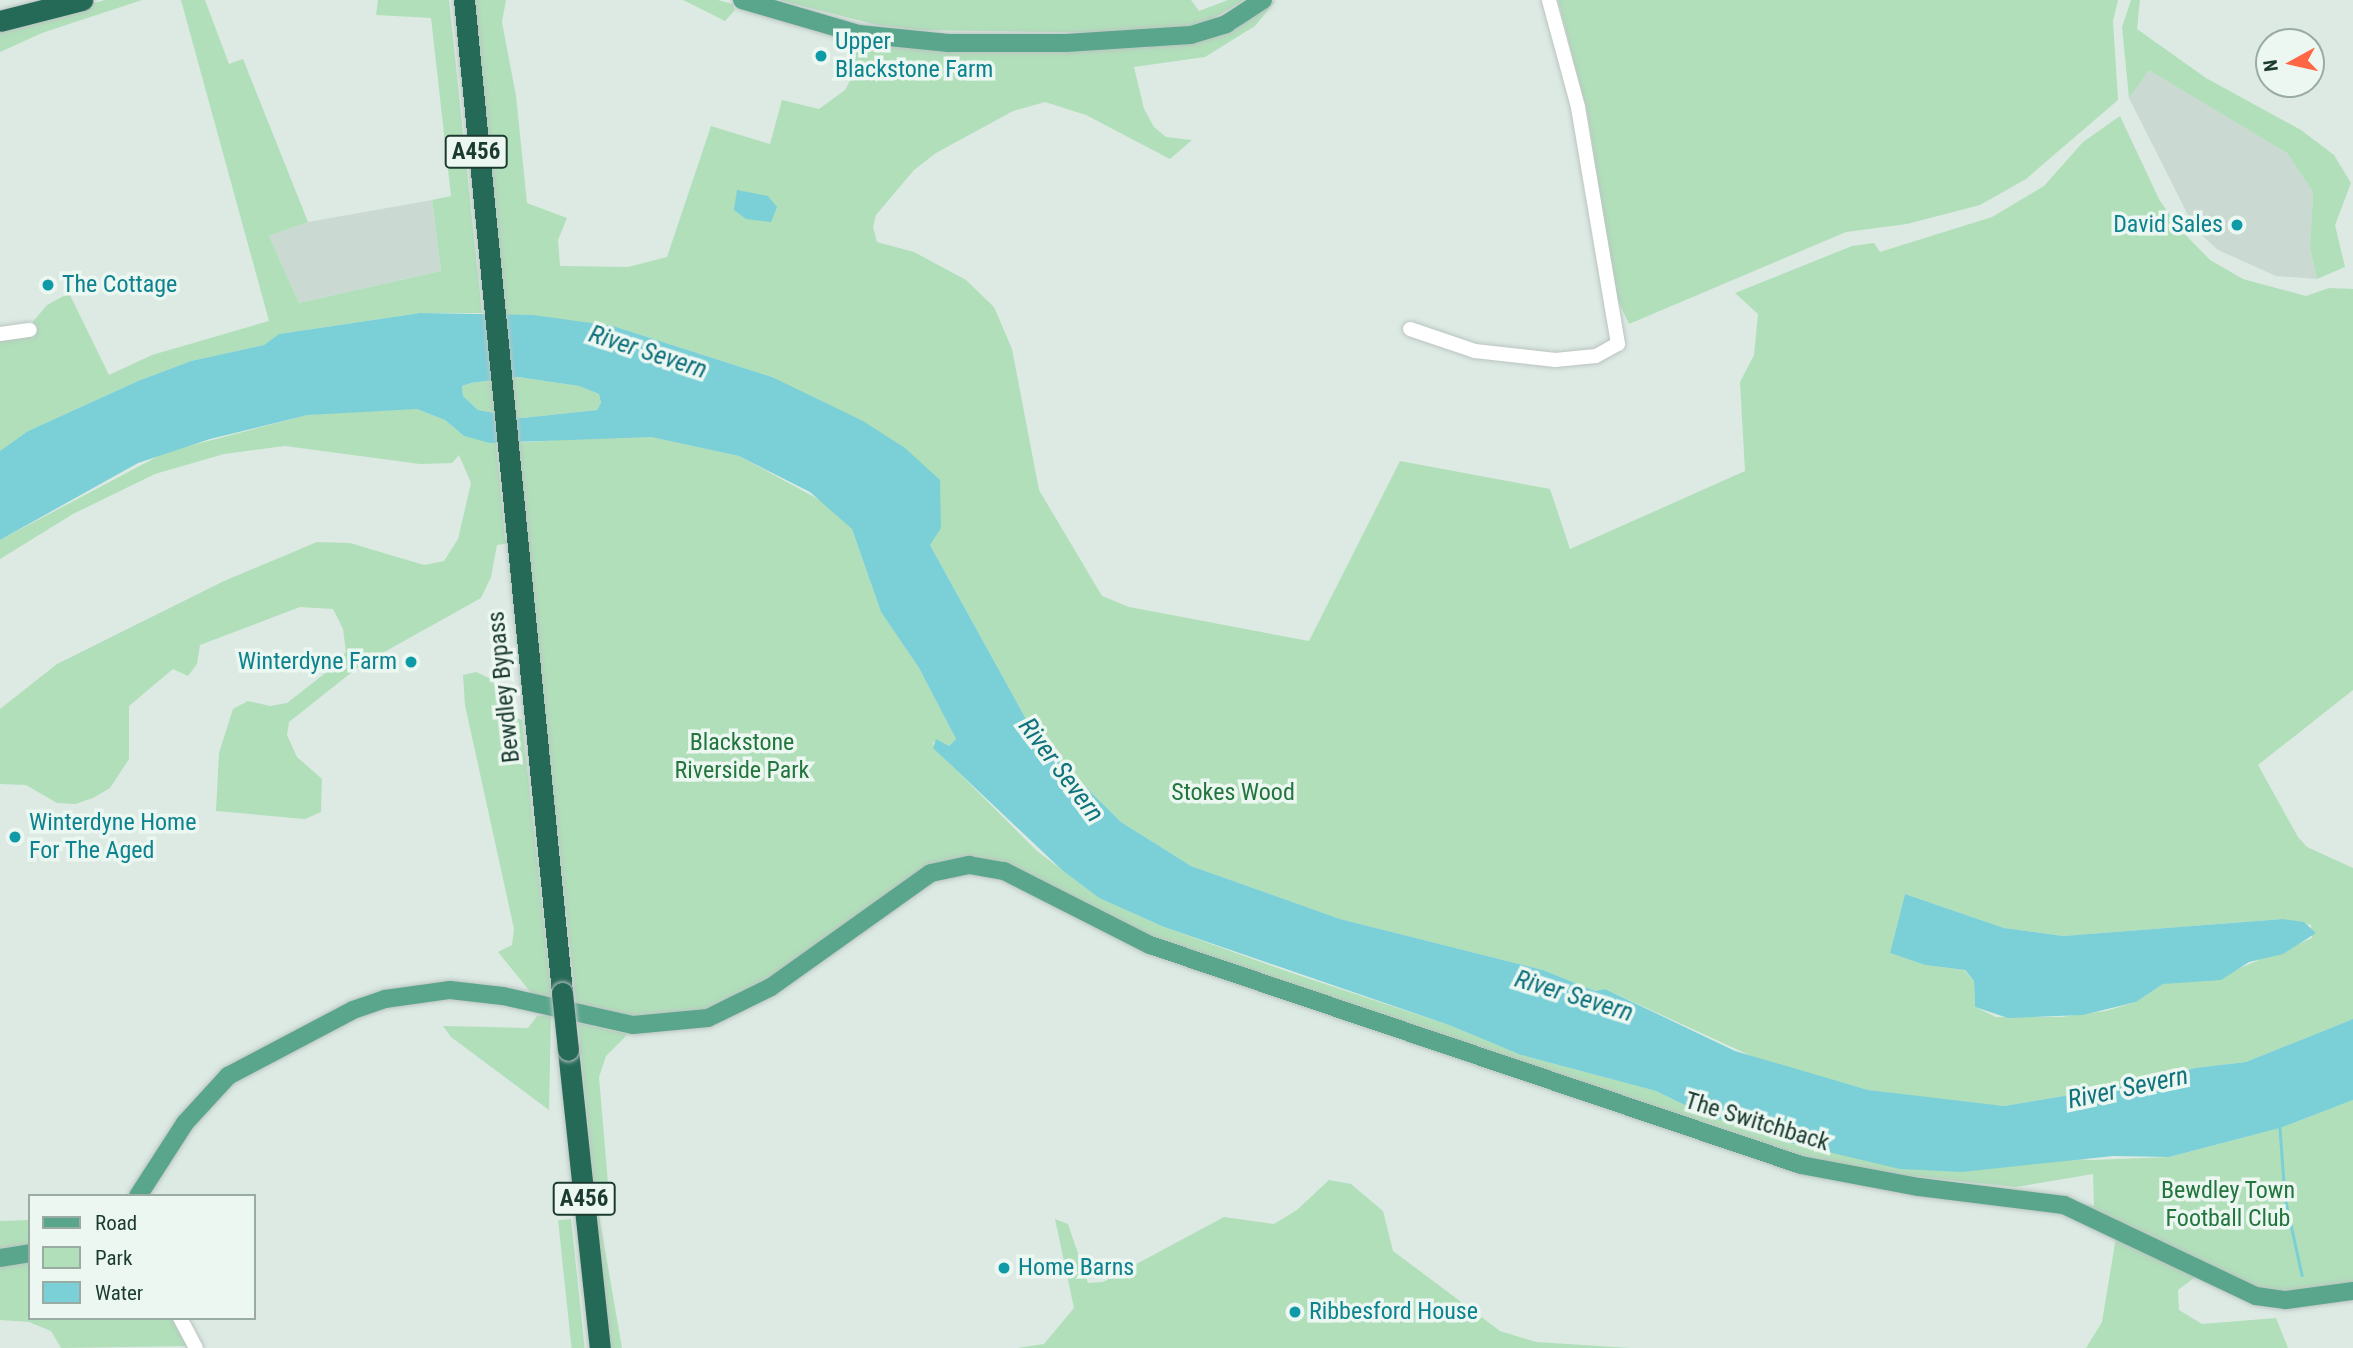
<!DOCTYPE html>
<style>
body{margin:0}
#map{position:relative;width:2353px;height:1348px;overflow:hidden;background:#dceae3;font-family:"Roboto Condensed",sans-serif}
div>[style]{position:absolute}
.built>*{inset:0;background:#cadad2}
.green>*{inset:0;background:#b1dfba;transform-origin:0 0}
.water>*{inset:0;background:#7bcfd7}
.stream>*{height:2.5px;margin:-1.25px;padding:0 1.25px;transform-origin:1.25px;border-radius:1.25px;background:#7bcfd7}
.roads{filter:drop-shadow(0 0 2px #bbc4c1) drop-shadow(0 0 2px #bbc4c1)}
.minor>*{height:14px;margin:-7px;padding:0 7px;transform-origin:7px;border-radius:7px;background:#fff}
.major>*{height:18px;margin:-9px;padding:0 9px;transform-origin:9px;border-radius:9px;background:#5aa68d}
.highway>*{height:21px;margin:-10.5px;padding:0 10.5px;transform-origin:10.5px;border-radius:10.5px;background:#256a57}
.bridges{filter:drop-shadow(0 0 2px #bbc4c1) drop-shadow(0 0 2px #bbc4c1)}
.highway-bridge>*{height:21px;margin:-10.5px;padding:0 10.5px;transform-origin:10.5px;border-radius:10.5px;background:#256a57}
.dots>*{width:19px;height:19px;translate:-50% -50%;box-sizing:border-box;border:4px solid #ecf7f1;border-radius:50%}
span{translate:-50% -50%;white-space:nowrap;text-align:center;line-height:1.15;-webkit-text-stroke:7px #ecf7f1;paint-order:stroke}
.shield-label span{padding:2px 5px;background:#ecf7f1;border:2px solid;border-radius:5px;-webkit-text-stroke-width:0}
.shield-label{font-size:23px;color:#1c3b30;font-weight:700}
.culture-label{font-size:24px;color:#0d838f}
.left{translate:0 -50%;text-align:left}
.right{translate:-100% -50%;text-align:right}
.street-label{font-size:24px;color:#1c3b30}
.park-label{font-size:24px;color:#22763d}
.water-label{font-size:26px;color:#10727d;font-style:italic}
.legend{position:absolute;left:28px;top:1194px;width:228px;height:126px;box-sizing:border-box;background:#ecf7f1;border:2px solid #99aca4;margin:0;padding:9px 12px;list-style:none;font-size:21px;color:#1c3b30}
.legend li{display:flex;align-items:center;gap:14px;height:35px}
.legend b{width:35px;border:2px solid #99aca4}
.north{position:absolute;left:2255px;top:28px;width:70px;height:70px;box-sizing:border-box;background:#ecf7f1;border:2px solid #99aca4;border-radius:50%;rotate:262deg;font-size:19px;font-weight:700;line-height:28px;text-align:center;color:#1c3b30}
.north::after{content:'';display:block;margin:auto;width:24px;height:32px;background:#ff6645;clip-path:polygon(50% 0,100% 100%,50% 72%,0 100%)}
</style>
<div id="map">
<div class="built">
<div style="clip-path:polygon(2149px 69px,2287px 153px,2313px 192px,2310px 248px,2317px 279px,2276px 276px,2218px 250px,2195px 229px,2129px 98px)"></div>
<div style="clip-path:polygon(432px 200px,441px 271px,299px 303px,269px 236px,308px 222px)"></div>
</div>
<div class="green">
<div style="clip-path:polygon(105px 0,142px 0,42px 33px,0 52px,0 29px)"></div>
<div style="clip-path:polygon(181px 0,205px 0,229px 64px,243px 59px,308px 222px,269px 236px,299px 303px,441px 271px,432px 200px,451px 196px,431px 18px,376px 15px,378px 0,449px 0,482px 313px,420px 313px,279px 334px,264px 345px,191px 361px,138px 381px,28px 431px,0 451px,0 332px,31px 324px,47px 305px,69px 293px,109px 375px,152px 355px,269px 321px)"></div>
<div style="clip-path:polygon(evenodd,470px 0,506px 0,502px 22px,516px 96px,527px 203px,567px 218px,558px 240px,560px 266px,628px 267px,667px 257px,711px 126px,770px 144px,782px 100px,819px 109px,845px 90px,852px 77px,851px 53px,856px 42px,1143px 48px,1202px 39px,1276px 0,1255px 26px,1205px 57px,1134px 67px,1144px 109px,1154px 127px,1166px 137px,1192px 140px,1170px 159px,1086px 115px,1045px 102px,1013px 111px,936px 153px,914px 170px,876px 215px,873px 227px,877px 242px,914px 252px,966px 280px,994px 307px,1012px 349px,1039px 490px,1102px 596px,1129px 607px,1309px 641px,1400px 461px,1550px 489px,1570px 549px,1745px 471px,1740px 382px,1754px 355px,1758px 314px,1735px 293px,1852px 246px,1874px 243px,1880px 252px,1992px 217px,2044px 186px,2083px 142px,2120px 116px,2159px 199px,2177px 226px,2210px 260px,2243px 279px,2306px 296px,2329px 288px,2353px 289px,2353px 690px,2258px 765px,2298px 837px,2307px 847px,2353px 868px,2353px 1019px,2246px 1062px,2195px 1068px,2118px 1087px,2004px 1106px,1942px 1101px,1868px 1090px,1760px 1060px,1605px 989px,1595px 991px,1543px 970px,1340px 919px,1191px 866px,1121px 822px,1037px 739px,930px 545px,904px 448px,772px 377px,613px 326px,501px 314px,470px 0,1905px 894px,2004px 928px,2063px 936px,2283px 919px,2311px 925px,2312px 938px,2235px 970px,2163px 984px,2136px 1002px,2106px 1011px,2061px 1017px,1996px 1017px,1975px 1007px,1974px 981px,1964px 970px,1925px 965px,1890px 953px,1905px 894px)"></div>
<div style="clip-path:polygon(683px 0,718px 0,732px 4px,735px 10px,725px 21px)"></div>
<div style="clip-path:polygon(779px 0,1191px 0,1199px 11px,1228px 0,1244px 0,1200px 26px,1130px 33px,919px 30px,877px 25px)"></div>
<div style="clip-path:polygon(1558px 0,2118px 0,2113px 21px,2118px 100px,2026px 179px,1980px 205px,1907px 224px,1846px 232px,1629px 324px,1614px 292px,1588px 115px)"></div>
<div style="clip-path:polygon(2131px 0,2140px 0,2137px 29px,2206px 78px,2301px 130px,2334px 155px,2351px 183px,2335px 225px,2345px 267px,2317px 279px,2310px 248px,2313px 192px,2287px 153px,2149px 70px,2129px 98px,2122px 27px)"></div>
<div style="clip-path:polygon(518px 377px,579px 386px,599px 394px,601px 403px,597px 410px,522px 418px,478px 410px,463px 396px,462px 386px,471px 383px)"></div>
<div style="clip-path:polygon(391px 407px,417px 409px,445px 420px,464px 436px,496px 443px,505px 539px,510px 543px,497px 545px,491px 577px,481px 598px,361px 665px,289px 722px,287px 735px,297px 757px,322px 779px,321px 812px,305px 819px,216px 811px,219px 753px,233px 709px,248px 701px,270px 706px,287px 703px,328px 671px,346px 652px,343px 629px,333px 609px,300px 607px,200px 645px,197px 664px,188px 676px,173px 669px,129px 706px,129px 759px,110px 788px,93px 798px,75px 804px,57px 803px,26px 785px,0 784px,0 709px,57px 664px,224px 581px,317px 542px,350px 543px,424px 565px,444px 561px,458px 539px,471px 483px,459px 455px,452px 463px,420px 464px,285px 446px,224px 454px,155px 474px,73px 514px,0 559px,0 540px,166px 452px,308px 415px)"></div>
<div style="clip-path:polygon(617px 436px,651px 437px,739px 456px,829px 505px,852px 529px,881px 612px,919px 668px,956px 739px,949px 746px,933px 742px,934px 748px,1037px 851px,1099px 898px,1164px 927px,1289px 972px,1449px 1025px,1521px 1055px,1656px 1091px,1701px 1113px,1790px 1143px,2093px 1160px,2169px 1157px,2280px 1128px,2353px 1100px,2353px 1297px,2286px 1300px,2072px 1201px,2094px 1206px,2093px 1174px,2016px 1187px,1863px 1171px,1804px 1158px,1161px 945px,966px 861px,746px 994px,692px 1015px,634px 1019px,577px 1009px,515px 443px)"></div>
<div style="clip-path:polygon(476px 672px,493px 680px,506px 713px,522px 720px,552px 1000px,536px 999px,498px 952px,512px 945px,514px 929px,465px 705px,463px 675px)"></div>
<div style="clip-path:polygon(551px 1015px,549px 1110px,451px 1037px,443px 1026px,528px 1028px,537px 1016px)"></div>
<div style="clip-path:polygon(578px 1023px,628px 1034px,606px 1056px,599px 1077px,608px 1183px,595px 1192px,622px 1348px,610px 1348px)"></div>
<div style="clip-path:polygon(1329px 1180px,1351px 1184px,1383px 1211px,1393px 1251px,1500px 1331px,1536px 1342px,1630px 1348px,1017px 1348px,1044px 1344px,1074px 1308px,1055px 1219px,1068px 1224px,1088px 1283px,1103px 1282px,1224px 1217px,1274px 1224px,1297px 1210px)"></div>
<div style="left:571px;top:1219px;width:130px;height:13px;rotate:84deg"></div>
<div style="clip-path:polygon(30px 1220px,30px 1249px,0 1253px,0 1221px)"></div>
<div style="clip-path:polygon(2116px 1237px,2198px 1275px,2178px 1290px,2179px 1310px,2202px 1324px,2276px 1318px,2288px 1348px,2086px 1348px,2102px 1322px)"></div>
<div style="clip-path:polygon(30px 1257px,30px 1318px,173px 1318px,187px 1346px,61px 1348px,51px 1331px,29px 1322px,0 1320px,0 1261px)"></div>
</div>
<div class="water">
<div style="clip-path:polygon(737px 190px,768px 196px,777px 207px,771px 222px,746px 219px,734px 210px)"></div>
<div style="clip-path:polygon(evenodd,420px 313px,533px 315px,613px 326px,772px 377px,863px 421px,905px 448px,940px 480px,941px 528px,930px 545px,1037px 739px,1121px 822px,1191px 866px,1340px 919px,1543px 970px,1595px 991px,1605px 989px,1735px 1051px,1868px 1090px,2004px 1106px,2118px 1087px,2195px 1068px,2246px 1062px,2353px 1019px,2353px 1100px,2280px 1128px,2169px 1157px,2113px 1156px,1962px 1172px,1900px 1169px,1790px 1143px,1701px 1113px,1656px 1091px,1521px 1055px,1449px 1025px,1164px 927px,1099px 898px,1062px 870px,933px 748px,936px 739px,949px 746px,956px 739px,919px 668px,881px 612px,852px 529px,810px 492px,739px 456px,651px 437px,490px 443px,464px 436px,445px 420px,417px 409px,308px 415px,210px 439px,138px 463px,0 540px,0 451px,28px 431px,138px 381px,191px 361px,264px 345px,279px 334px,420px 313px,518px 377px,579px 386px,599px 394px,601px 403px,597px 410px,522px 418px,478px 410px,463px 396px,462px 386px,471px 383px,518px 377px)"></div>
<div style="clip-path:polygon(1905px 894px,2004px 928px,2063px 936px,2283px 919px,2304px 922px,2316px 933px,2283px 954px,2249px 962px,2221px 980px,2163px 984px,2136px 1002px,2083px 1015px,2008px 1018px,1975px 1007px,1974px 981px,1965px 970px,1925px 965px,1890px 953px)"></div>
</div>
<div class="stream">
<div style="left:2280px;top:1128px;width:69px;rotate:85.9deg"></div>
<div style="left:2285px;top:1197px;width:80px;rotate:77.7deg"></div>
</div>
<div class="roads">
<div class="minor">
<div style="left:1410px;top:329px;width:69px;rotate:18.7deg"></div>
<div style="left:1475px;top:351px;width:81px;rotate:6.4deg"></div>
<div style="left:1555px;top:360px;width:41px;rotate:-5.6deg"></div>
<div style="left:1596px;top:356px;width:25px;rotate:-29deg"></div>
<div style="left:1618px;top:344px;width:240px;rotate:-99.6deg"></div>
<div style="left:1578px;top:107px;width:111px;rotate:-105.2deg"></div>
<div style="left:0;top:334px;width:30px;rotate:-8deg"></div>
<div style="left:180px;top:1318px;width:34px;rotate:62deg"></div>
</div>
<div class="major">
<div style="left:742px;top:0;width:122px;rotate:16.2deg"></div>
<div style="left:859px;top:34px;width:90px;rotate:5.7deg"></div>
<div style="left:949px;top:43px;width:117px"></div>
<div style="left:1066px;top:43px;width:125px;rotate:-3.7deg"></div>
<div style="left:1191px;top:35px;width:37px;rotate:-17deg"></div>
<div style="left:1226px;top:24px;width:44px;rotate:-33deg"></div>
<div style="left:138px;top:1196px;width:87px;rotate:-57.2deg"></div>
<div style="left:185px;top:1123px;width:64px;rotate:-47.5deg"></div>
<div style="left:228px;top:1076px;width:141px;rotate:-27.8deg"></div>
<div style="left:353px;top:1010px;width:34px;rotate:-19deg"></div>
<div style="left:385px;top:999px;width:66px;rotate:-7.9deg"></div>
<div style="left:450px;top:990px;width:53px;rotate:6.5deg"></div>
<div style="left:503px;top:996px;width:133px;rotate:12.6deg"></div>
<div style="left:633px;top:1025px;width:75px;rotate:-5.3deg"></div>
<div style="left:708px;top:1018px;width:70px;rotate:-26.2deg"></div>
<div style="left:771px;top:987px;width:196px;rotate:-35.5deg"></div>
<div style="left:931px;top:873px;width:39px;rotate:-12deg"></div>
<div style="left:969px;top:865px;width:36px;rotate:10deg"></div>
<div style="left:1004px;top:871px;width:164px;rotate:26.9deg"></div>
<div style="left:1150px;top:945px;width:687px;rotate:18.67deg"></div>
<div style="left:1801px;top:1165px;width:120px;rotate:10.6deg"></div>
<div style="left:1919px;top:1187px;width:146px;rotate:7.1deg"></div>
<div style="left:2064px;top:1205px;width:212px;rotate:25.4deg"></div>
<div style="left:2256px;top:1296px;width:30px;rotate:8deg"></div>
<div style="left:2286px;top:1300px;width:68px;rotate:-7.7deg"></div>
<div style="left:0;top:1258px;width:30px;rotate:-9deg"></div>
</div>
<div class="highway">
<div style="left:464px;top:0;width:998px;rotate:84.36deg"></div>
<div style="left:0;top:21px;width:85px;rotate:-14.4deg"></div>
<div style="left:568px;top:1050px;width:300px;rotate:83.9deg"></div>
</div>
</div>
<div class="bridges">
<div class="highway-bridge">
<div style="left:562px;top:993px;width:57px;rotate:84deg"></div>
</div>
</div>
<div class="dots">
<div style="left:821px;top:56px;background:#0f9aa8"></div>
<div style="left:2237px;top:225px;background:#0f9aa8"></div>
<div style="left:48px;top:285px;background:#0f9aa8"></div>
<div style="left:411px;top:662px;background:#0f9aa8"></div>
<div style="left:15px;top:837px;background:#0f9aa8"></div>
<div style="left:1004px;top:1268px;background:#0f9aa8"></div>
<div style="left:1295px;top:1312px;background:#0f9aa8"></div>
</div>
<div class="shield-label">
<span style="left:476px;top:152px">A456</span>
<span style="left:584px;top:1199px">A456</span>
</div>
<div class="culture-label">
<span class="left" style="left:835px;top:56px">Upper<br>Blackstone Farm</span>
<span class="right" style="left:2223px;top:225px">David Sales</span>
<span class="left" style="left:62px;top:285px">The Cottage</span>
<span class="right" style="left:397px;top:662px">Winterdyne Farm</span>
<span class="left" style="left:29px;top:837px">Winterdyne Home<br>For The Aged</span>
<span class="left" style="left:1018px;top:1268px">Home Barns</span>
<span class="left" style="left:1309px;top:1312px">Ribbesford House</span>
</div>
<div class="street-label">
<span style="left:504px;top:687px;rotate:-96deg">Bewdley Bypass</span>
<span style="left:1757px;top:1122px;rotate:17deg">The Switchback</span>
</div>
<div class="park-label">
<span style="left:742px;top:757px">Blackstone<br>Riverside Park</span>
<span style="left:1233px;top:793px">Stokes Wood</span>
<span style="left:2228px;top:1205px">Bewdley Town<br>Football Club</span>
</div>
<div class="water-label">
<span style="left:648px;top:352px;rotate:18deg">River Severn</span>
<span style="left:1061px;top:770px;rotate:53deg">River Severn</span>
<span style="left:1574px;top:996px;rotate:17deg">River Severn</span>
<span style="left:2128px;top:1088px;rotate:-12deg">River Severn</span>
</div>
<ul class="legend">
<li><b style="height:9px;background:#5aa68d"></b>Road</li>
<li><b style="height:19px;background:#b1dfba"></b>Park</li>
<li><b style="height:19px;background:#7bcfd7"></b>Water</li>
</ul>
<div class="north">N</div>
</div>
